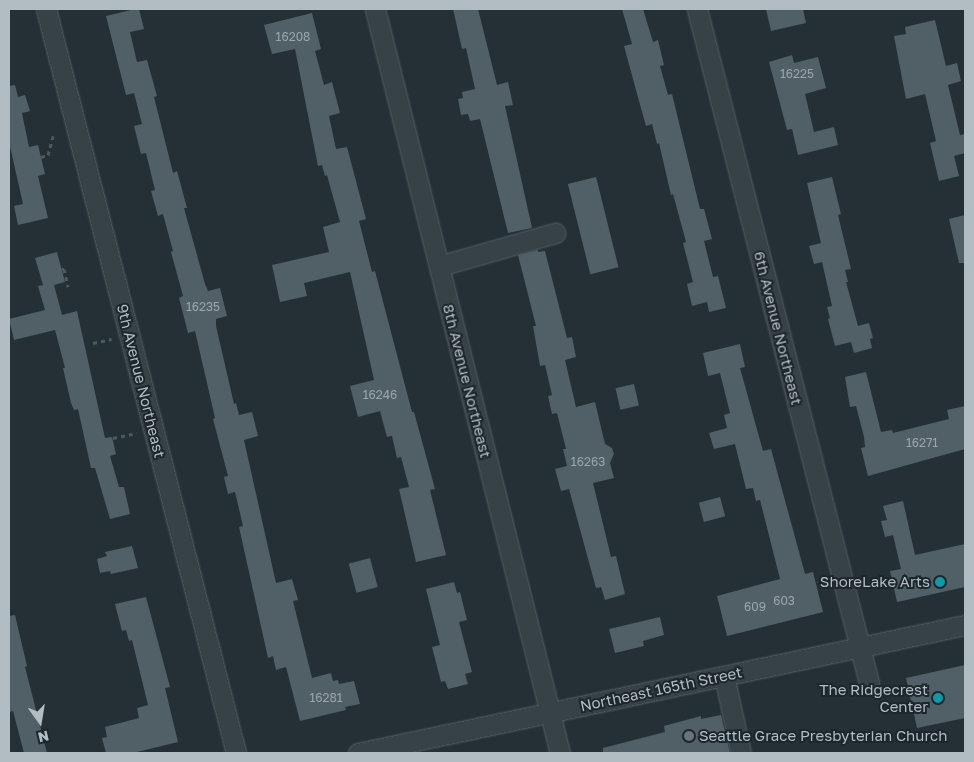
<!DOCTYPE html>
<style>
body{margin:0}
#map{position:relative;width:974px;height:762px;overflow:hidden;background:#243036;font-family:"Golos Text",sans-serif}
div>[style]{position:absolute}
.building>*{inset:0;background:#515f67;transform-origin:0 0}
.path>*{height:3px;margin-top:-1.5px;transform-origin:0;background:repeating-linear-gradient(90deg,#4a5b59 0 4px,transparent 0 8px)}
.roads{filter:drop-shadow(0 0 1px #556065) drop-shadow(0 0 1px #556065)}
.minor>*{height:19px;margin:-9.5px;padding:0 9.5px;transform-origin:9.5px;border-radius:9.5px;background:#374247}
.dots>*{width:14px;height:14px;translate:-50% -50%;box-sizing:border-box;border:2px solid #1c262c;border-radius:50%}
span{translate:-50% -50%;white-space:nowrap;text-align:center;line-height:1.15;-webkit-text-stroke:4px #1c262c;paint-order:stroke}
.number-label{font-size:12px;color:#9aa6ac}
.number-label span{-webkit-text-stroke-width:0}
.street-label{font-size:15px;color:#b2bdc3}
.poi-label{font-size:15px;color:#b2bdc3}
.right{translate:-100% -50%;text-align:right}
.left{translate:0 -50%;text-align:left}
.frame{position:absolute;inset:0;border:10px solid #b2bdc3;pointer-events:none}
.north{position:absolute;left:15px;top:697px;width:50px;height:50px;-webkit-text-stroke:4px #1c262c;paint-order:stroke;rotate:167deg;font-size:14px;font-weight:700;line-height:20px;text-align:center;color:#b2bdc3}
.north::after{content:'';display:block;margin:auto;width:18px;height:22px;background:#b2bdc3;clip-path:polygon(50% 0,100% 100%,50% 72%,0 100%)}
</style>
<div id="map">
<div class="building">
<div style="clip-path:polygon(135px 9px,139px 9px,144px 29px,130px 32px,137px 62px,147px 60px,157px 96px,154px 97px,173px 173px,177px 171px,187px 208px,184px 208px,205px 284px,208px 291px,220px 288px,227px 316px,216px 319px,216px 326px,234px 404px,236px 403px,239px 415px,252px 412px,258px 436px,244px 440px,276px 583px,292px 579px,298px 600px,293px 601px,312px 678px,331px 673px,333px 681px,338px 680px,339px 684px,354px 681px,360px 704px,345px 707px,346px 710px,300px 721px,286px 667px,276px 670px,273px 656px,268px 658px,239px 527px,243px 526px,235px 492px,228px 494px,224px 477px,228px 476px,213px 419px,215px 418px,195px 331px,188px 333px,179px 298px,183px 296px,171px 252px,173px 251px,163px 214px,158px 216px,151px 191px,155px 190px,146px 153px,141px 154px,134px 126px,142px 124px,134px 93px,126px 95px,106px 16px)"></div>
<div style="clip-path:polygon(453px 9px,478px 9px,497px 85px,508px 82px,513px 105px,505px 106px,532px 228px,508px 233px,480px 119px,470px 121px,468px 114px,461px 115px,458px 99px,463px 98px,462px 92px,475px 89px,466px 48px,462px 49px)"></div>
<div style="clip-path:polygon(622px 9px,643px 9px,653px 42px,658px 40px,664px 65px,660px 66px,668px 95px,672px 94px,700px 209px,704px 209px,712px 239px,704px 241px,713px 277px,718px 276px,726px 308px,709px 312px,707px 302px,692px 306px,687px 284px,693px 282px,683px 243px,686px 242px,673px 194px,671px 195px,659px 143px,657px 144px,652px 124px,646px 126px,639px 101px,624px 46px,632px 44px)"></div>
<div style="clip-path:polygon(766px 9px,803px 9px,806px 23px,771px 31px)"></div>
<div style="clip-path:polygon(312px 13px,321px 49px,315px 51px,324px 85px,332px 82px,340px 113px,329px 116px,336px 149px,347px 147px,366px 219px,359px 221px,372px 272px,375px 271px,412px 412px,414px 412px,435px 489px,430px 490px,446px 555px,416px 562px,399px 489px,409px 487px,401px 457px,397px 458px,392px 436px,387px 437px,380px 411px,358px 417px,350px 386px,374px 380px,350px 272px,304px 283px,307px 296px,280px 302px,272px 265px,329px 252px,323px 227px,340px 222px,327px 175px,325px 176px,322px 165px,318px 166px,295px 49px,272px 54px,264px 25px)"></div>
<div style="clip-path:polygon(935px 20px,946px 66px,957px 63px,961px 81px,948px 85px,960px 135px,965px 134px,965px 153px,954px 156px,959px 176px,939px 181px,930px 143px,936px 141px,925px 94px,906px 99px,894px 36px,906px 34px,905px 27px)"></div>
<div style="clip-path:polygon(792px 55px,794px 63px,818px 57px,826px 88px,805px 94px,814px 132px,834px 127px,838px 145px,798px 155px,792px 129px,787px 130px,769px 62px)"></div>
<div style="clip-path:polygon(15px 85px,18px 97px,25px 95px,30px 111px,22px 113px,29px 147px,38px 145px,45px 174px,38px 176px,48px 218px,18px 225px,14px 206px,23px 204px,9px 142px,9px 86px)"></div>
<div style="left:596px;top:177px;width:93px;height:29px;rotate:76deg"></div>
<div style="clip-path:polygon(832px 177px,841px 214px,838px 215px,851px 269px,845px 270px,848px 282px,846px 282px,858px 326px,869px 323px,873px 338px,870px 339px,872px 348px,854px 353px,851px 342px,835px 346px,828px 319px,830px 318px,827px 307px,832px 306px,822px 262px,814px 264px,809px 246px,821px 243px,807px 183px)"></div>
<div style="clip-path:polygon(965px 215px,965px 263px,959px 263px,949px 219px)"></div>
<div style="clip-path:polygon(538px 250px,538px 252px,545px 251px,567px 338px,572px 337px,576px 357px,565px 360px,576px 407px,595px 402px,605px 444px,612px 448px,614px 454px,610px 463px,614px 478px,593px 483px,611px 557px,616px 556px,625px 594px,605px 600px,601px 587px,596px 588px,569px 489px,561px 491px,555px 469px,567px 466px,563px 449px,566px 449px,557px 413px,552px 414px,548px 396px,552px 395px,545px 365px,540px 366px,533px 326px,536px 326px,518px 255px)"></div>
<div style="clip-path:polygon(57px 252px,65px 282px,54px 285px,62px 315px,77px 311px,105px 438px,112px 437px,116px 454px,110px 456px,119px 487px,124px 487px,130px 514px,110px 519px,95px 468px,91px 468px,78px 409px,74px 410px,71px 403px,63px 368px,65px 368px,55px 330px,14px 340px,9px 319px,45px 310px,38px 286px,43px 285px,35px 258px)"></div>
<div style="clip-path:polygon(740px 344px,745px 367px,740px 368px,763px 451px,771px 449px,805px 574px,813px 572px,823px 612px,727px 636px,717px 596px,780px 579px,760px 500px,756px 501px,753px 488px,746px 489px,735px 444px,714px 449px,709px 433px,727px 428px,724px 415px,730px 413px,720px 373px,708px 376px,703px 353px)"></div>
<div style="clip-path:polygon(866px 372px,881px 432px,892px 430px,893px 433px,949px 419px,947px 410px,965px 406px,965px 449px,868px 476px,861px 448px,865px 447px,864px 437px,856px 406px,850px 407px,845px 377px)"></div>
<div style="left:634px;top:384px;width:22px;height:19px;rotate:77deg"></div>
<div style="left:720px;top:497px;width:20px;height:22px;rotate:75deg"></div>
<div style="clip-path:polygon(903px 501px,915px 555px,965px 544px,965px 587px,897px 602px,890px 571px,901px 569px,893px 535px,885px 537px,881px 521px,887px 520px,883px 506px)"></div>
<div style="clip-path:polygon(132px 546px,138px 568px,111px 574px,110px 571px,100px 573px,97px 559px,107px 556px,105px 552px)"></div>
<div style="left:370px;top:558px;width:30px;height:22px;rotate:75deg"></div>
<div style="clip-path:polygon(454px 582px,457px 593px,460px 592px,467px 620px,459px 622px,472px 672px,465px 674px,468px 684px,448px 689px,445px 681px,441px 682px,432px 647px,440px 645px,426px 589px)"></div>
<div style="clip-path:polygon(146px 597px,170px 687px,165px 688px,178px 742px,133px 753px,106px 753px,102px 738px,107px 737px,105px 727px,139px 718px,137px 708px,148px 705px,132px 640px,129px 641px,126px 630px,122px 631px,115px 604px)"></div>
<div style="clip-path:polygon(15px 615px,27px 666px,25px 667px,47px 753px,24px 753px,13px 711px,9px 712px,9px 616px)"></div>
<div style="clip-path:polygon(660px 617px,664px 635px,643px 641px,644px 646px,615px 653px,609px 629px)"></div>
<div style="clip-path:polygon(965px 665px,965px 718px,917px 728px,906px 678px)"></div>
<div style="clip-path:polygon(721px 715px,730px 753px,603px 753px,603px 748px,665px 732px,664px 726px,701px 716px,701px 719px)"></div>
</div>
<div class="path">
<div style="left:41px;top:157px;width:7px;rotate:-16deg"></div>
<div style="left:48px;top:155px;width:20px;rotate:-75deg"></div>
<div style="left:62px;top:269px;width:2px"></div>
<div style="left:64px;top:269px;width:18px;rotate:77deg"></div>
<div style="left:93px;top:343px;width:19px;rotate:-12deg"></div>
<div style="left:113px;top:438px;width:24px;rotate:-12deg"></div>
</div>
<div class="roads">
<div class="minor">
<div style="left:46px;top:9px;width:768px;rotate:75.67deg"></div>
<div style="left:375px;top:9px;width:767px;rotate:76.04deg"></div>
<div style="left:697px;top:9px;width:696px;rotate:75.68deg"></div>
<div style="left:439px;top:266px;width:121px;rotate:-15.9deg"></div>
<div style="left:724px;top:676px;width:79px;rotate:77.6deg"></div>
<div style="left:358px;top:753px;width:620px;rotate:-11.91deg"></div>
</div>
</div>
<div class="dots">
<div style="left:940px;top:582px;background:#0f9aa8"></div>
<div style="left:938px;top:698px;background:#0f9aa8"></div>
<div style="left:689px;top:736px;background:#6b7280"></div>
</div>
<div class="number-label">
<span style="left:293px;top:37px">16208</span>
<span style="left:797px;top:74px">16225</span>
<span style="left:203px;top:307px">16235</span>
<span style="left:380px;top:395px">16246</span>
<span style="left:922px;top:443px">16271</span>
<span style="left:588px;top:462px">16263</span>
<span style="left:784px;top:601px">603</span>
<span style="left:755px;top:607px">609</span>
<span style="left:326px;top:698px">16281</span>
</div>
<div class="street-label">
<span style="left:778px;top:328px;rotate:76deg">6th Avenue Northeast</span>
<span style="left:141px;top:381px;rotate:76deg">9th Avenue Northeast</span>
<span style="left:467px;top:381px;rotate:76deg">8th Avenue Northeast</span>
<span style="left:661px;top:689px;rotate:-12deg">Northeast 165th Street</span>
</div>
<div class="poi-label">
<span class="right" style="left:930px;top:582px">ShoreLake Arts</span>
<span class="right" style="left:928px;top:698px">The Ridgecrest<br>Center</span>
<span class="left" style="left:699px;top:736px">Seattle Grace Presbyterian Church</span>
</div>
<div class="frame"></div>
<div class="north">N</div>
</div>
